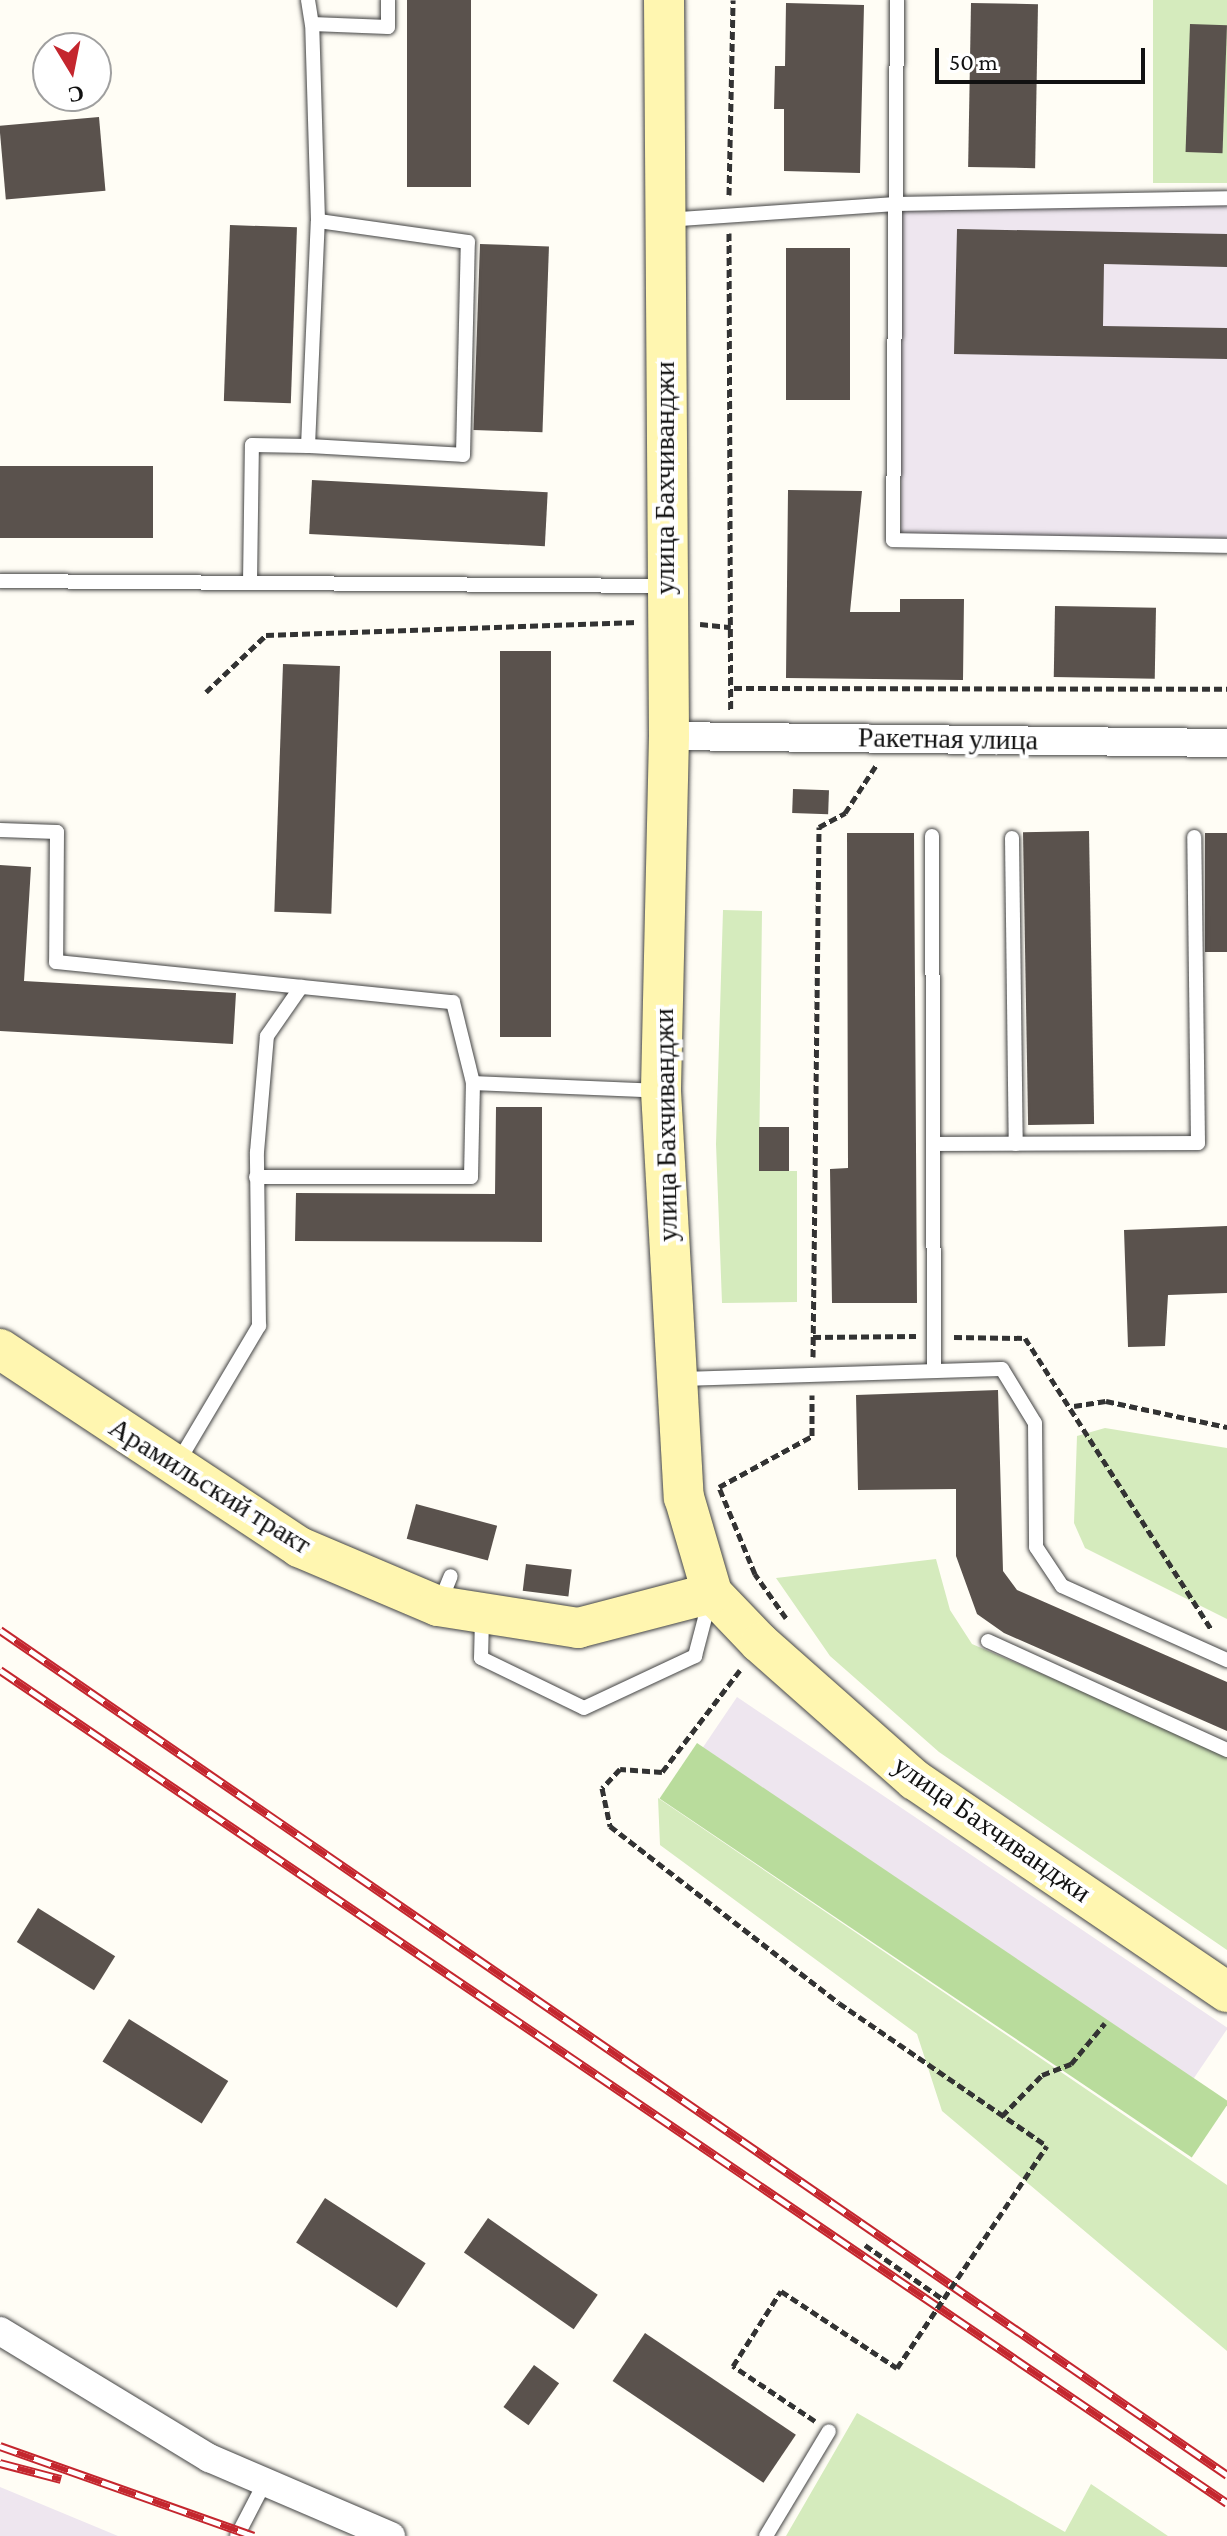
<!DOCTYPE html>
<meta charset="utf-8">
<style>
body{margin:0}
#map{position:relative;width:1227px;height:2536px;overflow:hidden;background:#fffdf5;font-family:"Crimson Pro",serif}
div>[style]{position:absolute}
.industrial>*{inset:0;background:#eee6ef;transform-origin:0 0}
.green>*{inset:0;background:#d5ebbd;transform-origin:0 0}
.forest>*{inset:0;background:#b9dc9c;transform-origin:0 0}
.building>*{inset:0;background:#5a524d;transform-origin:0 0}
.path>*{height:5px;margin-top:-2.5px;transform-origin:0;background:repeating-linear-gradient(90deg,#333 0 8px,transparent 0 12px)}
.roads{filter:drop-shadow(0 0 2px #444) drop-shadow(0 0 2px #444)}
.service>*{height:14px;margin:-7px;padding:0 7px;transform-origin:7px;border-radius:7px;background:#fff}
.minor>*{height:28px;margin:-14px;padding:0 14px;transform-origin:14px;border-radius:14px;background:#fff}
.secondary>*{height:40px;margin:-20px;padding:0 20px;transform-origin:20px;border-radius:20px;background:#fff6b0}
.rail>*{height:9px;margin-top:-4.5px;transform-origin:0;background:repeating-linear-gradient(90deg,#fff 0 18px,#c4262e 0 36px);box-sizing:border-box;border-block:2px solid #c4262e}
.path-bridge>*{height:5px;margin-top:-2.5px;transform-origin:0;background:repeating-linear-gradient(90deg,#333 0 8px,transparent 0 12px)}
span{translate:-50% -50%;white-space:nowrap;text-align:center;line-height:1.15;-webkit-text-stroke:8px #fff;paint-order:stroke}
.street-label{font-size:28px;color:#111}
.north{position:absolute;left:32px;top:32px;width:80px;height:80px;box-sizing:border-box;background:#fff;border:2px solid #a0a0a0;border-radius:50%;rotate:170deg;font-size:22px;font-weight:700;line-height:32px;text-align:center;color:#111}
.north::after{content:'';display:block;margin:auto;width:28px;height:36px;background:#c4262e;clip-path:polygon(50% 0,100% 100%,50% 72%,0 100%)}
.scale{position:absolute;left:935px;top:48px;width:210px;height:36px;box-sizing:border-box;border:4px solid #111;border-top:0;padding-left:10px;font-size:24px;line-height:28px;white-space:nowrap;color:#111;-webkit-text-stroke:6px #fff;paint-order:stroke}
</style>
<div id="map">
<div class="industrial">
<div style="left:1227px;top:203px;width:337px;height:326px;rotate:90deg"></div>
<div style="left:737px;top:1697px;width:592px;height:61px;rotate:34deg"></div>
<div style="clip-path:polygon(0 2487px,118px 2536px,0 2536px)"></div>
</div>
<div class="green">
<div style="left:1153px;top:0;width:74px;height:183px"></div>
<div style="clip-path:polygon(723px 910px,762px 911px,759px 1171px,797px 1171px,797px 1302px,722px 1303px,716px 1144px)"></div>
<div style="clip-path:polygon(1105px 1428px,1227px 1448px,1227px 1619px,1085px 1548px,1074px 1523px,1077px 1436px)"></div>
<div style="clip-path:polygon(936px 1559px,950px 1610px,972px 1644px,1227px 1753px,1227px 1950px,939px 1752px,830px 1656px,776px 1578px)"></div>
<div style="clip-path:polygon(658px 1798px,1227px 2185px,1227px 2351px,942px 2111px,917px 2034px,660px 1845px)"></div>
<div style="clip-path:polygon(857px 2413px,1065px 2532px,1091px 2484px,1168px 2536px,786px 2536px)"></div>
</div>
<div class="forest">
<div style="left:697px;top:1743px;width:642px;height:67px;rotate:34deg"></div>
</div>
<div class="building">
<div style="left:407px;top:0;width:64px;height:187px"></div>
<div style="clip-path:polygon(786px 3px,864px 5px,860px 173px,784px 171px,784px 109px,774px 109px,775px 66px,785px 66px)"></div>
<div style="left:971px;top:3px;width:67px;height:164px;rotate:1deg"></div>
<div style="left:1190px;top:24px;width:37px;height:128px;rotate:2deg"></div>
<div style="left:99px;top:117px;width:74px;height:100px;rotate:85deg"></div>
<div style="left:230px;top:225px;width:67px;height:176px;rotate:2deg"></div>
<div style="clip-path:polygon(957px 229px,1227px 234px,1227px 267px,1104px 264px,1103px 326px,1227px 328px,1227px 359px,954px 354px)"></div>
<div style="left:480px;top:244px;width:69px;height:186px;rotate:2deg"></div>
<div style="left:786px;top:248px;width:64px;height:152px"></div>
<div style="left:0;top:466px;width:153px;height:72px"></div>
<div style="left:312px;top:480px;width:236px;height:54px;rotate:3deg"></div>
<div style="clip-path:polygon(788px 490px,862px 491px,850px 612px,900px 612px,900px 599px,964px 599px,963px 680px,786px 678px)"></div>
<div style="left:1055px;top:606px;width:101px;height:71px;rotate:1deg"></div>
<div style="left:500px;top:651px;width:51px;height:386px"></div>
<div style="left:283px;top:664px;width:57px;height:248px;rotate:2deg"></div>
<div style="left:793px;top:789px;width:36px;height:24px;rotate:2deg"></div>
<div style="left:1089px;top:831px;width:293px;height:66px;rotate:89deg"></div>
<div style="clip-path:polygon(847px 833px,914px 833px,917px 1303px,832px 1303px,830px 1169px,848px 1168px)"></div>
<div style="left:1205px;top:833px;width:22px;height:119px"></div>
<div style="clip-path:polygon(0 865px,31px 867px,24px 981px,236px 993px,233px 1044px,0 1031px)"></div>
<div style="clip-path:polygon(496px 1107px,542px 1107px,542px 1242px,295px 1241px,296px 1193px,495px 1194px)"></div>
<div style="left:759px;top:1127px;width:30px;height:44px"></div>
<div style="clip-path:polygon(1227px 1226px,1227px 1293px,1168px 1295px,1165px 1346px,1128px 1347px,1124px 1230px)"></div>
<div style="clip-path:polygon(998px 1390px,1003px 1571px,1017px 1590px,1227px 1682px,1227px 1731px,1004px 1633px,977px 1614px,956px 1556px,956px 1489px,858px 1490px,856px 1395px)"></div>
<div style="left:416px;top:1504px;width:84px;height:36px;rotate:15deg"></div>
<div style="left:526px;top:1564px;width:46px;height:27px;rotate:7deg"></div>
<div style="left:38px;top:1908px;width:91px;height:40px;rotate:32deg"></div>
<div style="left:129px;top:2019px;width:117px;height:50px;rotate:32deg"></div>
<div style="left:325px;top:2198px;width:120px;height:53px;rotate:33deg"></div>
<div style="left:488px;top:2218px;width:134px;height:42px;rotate:35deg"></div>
<div style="left:645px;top:2333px;width:182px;height:58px;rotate:34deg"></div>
<div style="left:534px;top:2365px;width:31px;height:52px;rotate:36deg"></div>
</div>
<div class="path">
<div style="left:729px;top:195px;width:195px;rotate:-88.8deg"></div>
<div style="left:729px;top:233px;width:478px;rotate:89.8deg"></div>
<div style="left:700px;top:624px;width:31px;rotate:6deg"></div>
<div style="left:734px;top:688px;width:493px;rotate:0.1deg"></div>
<div style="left:206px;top:692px;width:83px;rotate:-43.5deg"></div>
<div style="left:266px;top:635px;width:372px;rotate:-2deg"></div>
<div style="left:813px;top:1337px;width:103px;rotate:-0.6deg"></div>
<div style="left:954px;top:1337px;width:71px;rotate:0.8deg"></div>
<div style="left:1025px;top:1338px;width:347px;rotate:57.4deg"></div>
<div style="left:813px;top:1357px;width:530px;rotate:-89.35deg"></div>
<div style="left:819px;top:827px;width:30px;rotate:-28deg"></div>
<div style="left:845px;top:813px;width:59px;rotate:-56.9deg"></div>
<div style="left:1074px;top:1406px;width:32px;rotate:-9deg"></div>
<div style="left:1106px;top:1401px;width:124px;rotate:12.1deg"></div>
<div style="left:786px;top:1618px;width:54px;rotate:-125.2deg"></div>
<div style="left:755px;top:1574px;width:94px;rotate:-112.5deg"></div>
<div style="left:719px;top:1487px;width:106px;rotate:-28.7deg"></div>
<div style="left:812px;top:1436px;width:41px;rotate:-90deg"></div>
<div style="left:740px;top:1670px;width:128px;rotate:127.4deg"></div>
<div style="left:662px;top:1772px;width:42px;rotate:-175.9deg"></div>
<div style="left:620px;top:1769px;width:26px;rotate:133deg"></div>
<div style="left:602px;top:1788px;width:39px;rotate:78deg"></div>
<div style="left:610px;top:1826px;width:289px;rotate:37.7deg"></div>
<div style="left:839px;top:2003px;width:252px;rotate:34.5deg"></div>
<div style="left:1002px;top:2116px;width:57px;rotate:-45.7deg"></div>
<div style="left:1042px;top:2075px;width:31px;rotate:-21deg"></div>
<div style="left:1071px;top:2064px;width:53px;rotate:-50.3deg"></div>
<div style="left:865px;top:2245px;width:96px;rotate:34.8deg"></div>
<div style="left:815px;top:2421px;width:99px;rotate:-146.1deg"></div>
<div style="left:733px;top:2366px;width:89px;rotate:-57.4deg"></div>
<div style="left:781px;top:2291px;width:139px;rotate:33.6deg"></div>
</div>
<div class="roads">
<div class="service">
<div style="left:308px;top:0;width:24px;rotate:81deg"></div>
<div style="left:897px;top:0;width:540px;rotate:90.42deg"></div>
<div style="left:893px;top:540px;width:334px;rotate:1deg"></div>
<div style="left:666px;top:220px;width:230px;rotate:-4deg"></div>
<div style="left:895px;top:204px;width:332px;rotate:-1deg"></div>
<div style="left:308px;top:446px;width:155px;rotate:3.3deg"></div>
<div style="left:463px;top:455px;width:213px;rotate:-88.7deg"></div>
<div style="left:468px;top:242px;width:151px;rotate:-172deg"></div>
<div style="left:0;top:581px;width:665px;rotate:0.43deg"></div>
<div style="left:250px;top:583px;width:138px;rotate:-89.2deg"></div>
<div style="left:252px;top:445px;width:56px;rotate:1deg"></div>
<div style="left:308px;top:446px;width:225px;rotate:-87.5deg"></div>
<div style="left:318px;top:221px;width:197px;rotate:-91.7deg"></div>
<div style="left:312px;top:24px;width:76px;rotate:2.3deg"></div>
<div style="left:388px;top:27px;width:27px;rotate:-90deg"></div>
<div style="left:0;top:830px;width:57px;rotate:2deg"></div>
<div style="left:57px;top:832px;width:130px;rotate:90.4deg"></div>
<div style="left:56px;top:962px;width:399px;rotate:5.8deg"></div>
<div style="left:453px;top:1002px;width:83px;rotate:76.1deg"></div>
<div style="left:473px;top:1083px;width:187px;rotate:2.4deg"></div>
<div style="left:932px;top:836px;width:534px;rotate:89.79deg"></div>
<div style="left:1012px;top:838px;width:306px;rotate:89.3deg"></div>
<div style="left:933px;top:1144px;width:265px;rotate:-0.2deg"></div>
<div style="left:1198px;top:1143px;width:306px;rotate:-90.7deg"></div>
<div style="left:256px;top:1177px;width:215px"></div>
<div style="left:471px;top:1177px;width:94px;rotate:-88.8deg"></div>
<div style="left:681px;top:1379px;width:321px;rotate:-1.8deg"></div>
<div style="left:1002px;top:1369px;width:63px;rotate:58.6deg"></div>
<div style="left:1035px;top:1423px;width:124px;rotate:89.5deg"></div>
<div style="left:1036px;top:1547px;width:47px;rotate:56.3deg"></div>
<div style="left:1062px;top:1586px;width:181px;rotate:24.2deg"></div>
<div style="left:177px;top:1464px;width:161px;rotate:-59.3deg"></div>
<div style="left:259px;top:1326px;width:174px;rotate:-90.7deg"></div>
<div style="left:257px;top:1152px;width:116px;rotate:-85.1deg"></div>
<div style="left:267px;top:1036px;width:60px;rotate:-55.2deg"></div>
<div style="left:439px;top:1605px;width:31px;rotate:-68deg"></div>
<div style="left:482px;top:1618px;width:40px;rotate:91.4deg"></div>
<div style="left:481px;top:1658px;width:114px;rotate:25.9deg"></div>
<div style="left:584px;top:1708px;width:123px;rotate:-25.1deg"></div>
<div style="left:695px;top:1656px;width:59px;rotate:-75.3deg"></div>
<div style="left:988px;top:1641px;width:263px;rotate:24.5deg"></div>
<div style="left:237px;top:2536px;width:61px;rotate:-62.6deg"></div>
<div style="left:766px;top:2536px;width:122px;rotate:-59deg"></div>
</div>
<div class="minor">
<div style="left:669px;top:736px;width:558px;rotate:0.72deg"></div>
<div style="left:0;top:2331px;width:245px;rotate:31.3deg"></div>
<div style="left:209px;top:2458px;width:198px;rotate:23.2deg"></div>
</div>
<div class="secondary">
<div style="left:664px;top:0;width:736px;rotate:89.61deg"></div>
<div style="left:669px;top:736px;width:355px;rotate:91.3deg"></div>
<div style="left:661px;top:1091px;width:407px;rotate:86.8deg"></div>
<div style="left:684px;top:1497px;width:100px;rotate:73.7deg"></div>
<div style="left:712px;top:1593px;width:69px;rotate:46.2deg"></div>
<div style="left:760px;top:1643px;width:207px;rotate:41.5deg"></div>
<div style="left:915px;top:1780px;width:377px;rotate:34.2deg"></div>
<div style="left:0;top:1349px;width:359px;rotate:33.5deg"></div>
<div style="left:299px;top:1547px;width:151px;rotate:23deg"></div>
<div style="left:438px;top:1606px;width:142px;rotate:8.9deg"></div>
<div style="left:578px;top:1628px;width:138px;rotate:-14.6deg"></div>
</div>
</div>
<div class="rail">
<div style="left:0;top:1630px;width:1490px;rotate:34.55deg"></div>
<div style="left:0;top:1670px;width:1483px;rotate:34.17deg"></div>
<div style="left:0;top:2446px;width:269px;rotate:19.5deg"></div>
<div style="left:0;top:2463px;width:63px;rotate:14.7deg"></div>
</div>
<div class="path-bridge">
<div style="left:897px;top:2368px;width:268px;rotate:-56deg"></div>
</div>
<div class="street-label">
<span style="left:665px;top:478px;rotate:-90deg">улица Бахчиванджи</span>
<span style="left:948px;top:739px;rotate:1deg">Ракетная улица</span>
<span style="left:666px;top:1125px;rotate:-91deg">улица Бахчиванджи</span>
<span style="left:210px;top:1486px;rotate:32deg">Арамильский тракт</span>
<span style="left:992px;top:1829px;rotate:35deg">улица Бахчиванджи</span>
</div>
<div class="north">С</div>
<div class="scale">50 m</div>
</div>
